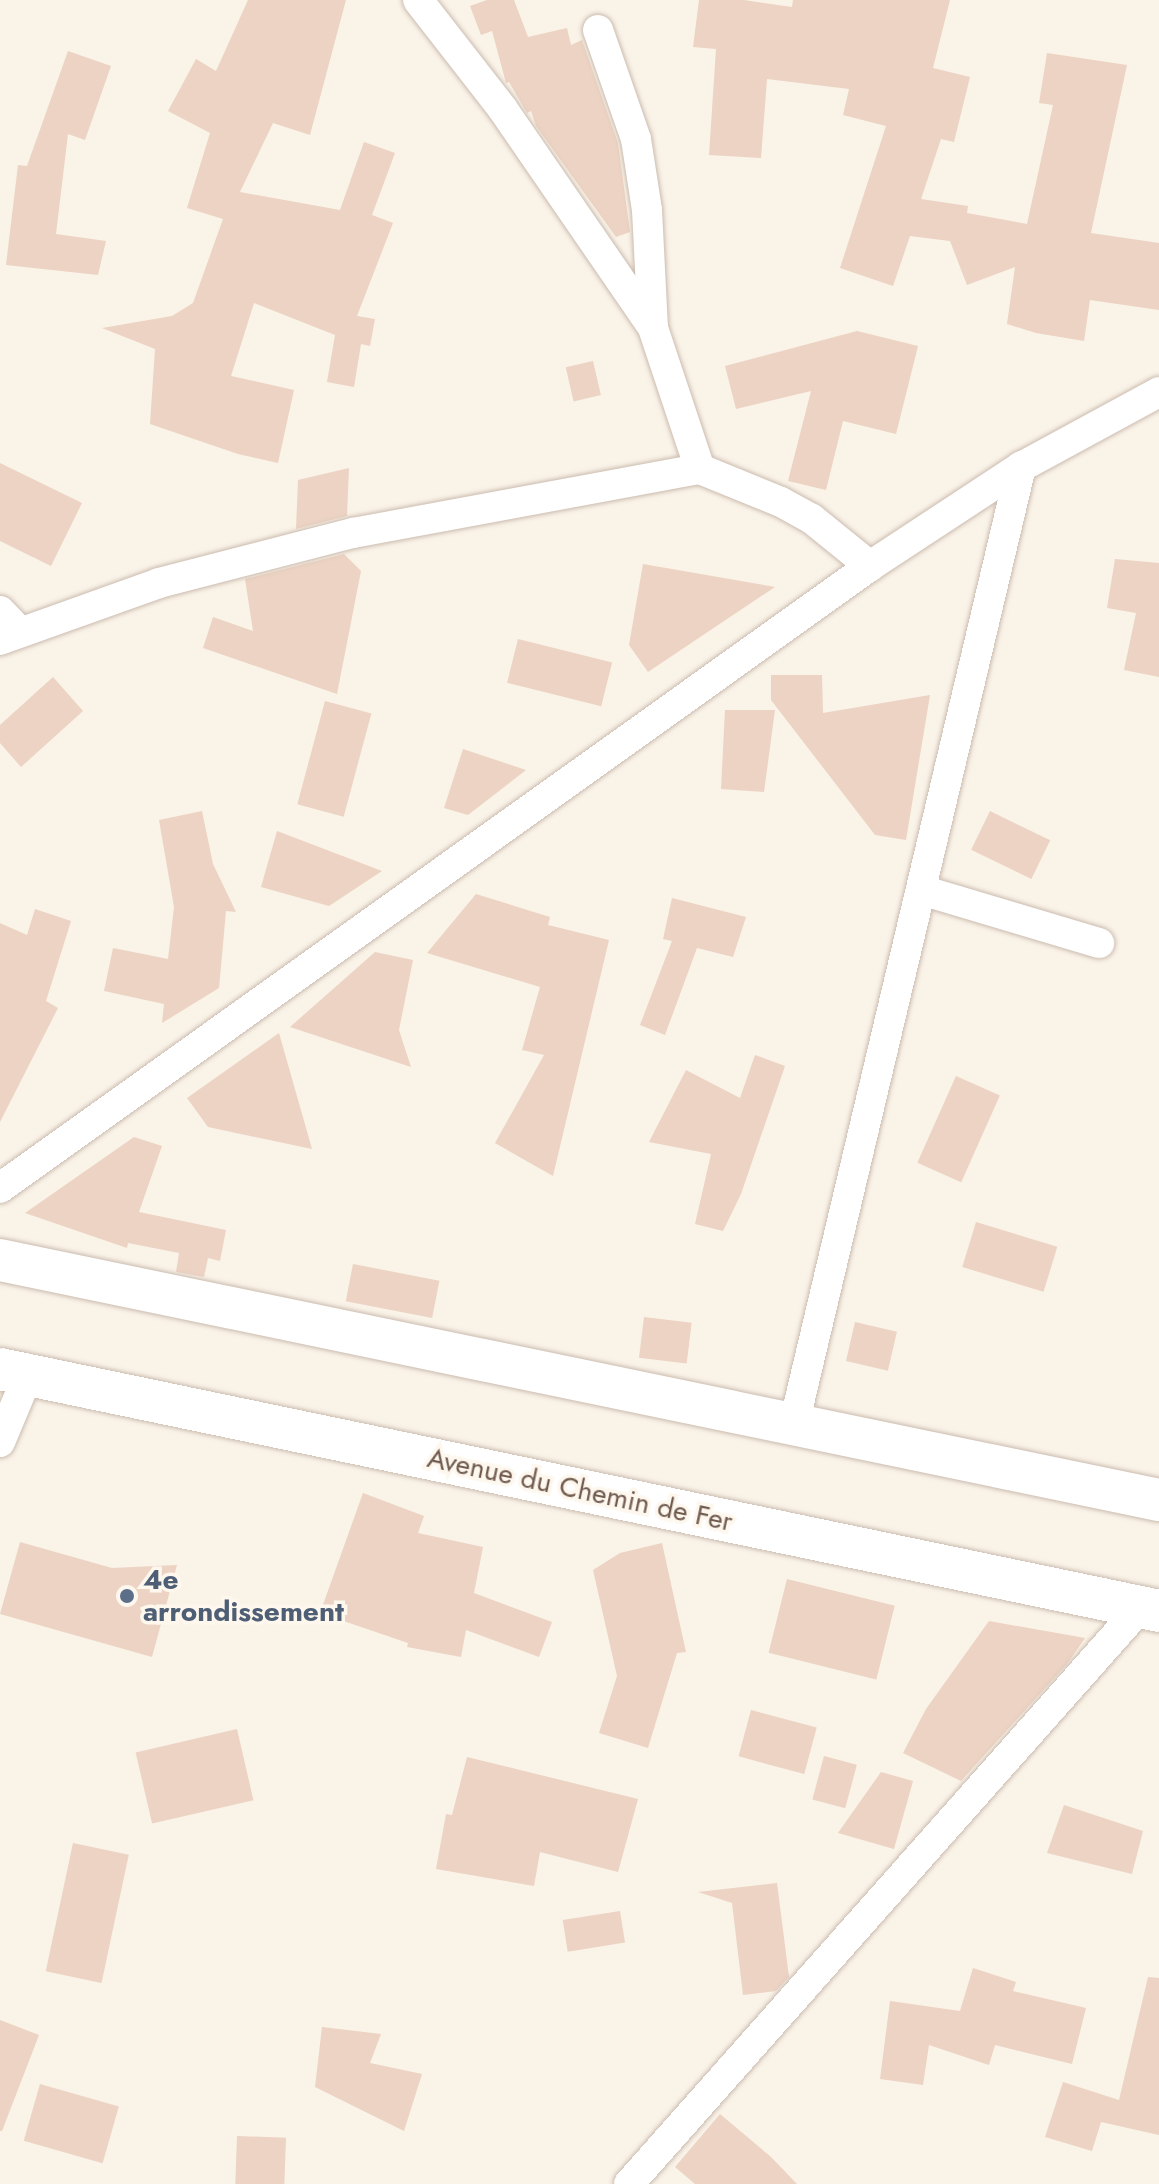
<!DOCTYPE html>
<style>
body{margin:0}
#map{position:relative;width:1159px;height:2184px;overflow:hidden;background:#faf3e8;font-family:Jost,sans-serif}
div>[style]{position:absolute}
.building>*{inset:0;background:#ecd3c3;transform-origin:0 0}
.roads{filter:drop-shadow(0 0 2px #cbbbaf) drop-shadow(0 0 2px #cbbbaf)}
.minor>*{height:30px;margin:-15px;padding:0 15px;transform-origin:15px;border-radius:15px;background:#fff}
.secondary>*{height:42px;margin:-21px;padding:0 21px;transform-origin:21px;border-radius:21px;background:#fff}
.dots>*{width:22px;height:22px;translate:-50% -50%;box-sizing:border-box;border:4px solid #fdf7ee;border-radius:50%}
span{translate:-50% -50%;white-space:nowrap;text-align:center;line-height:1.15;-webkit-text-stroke:7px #fdf7ee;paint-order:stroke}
.street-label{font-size:28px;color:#715b4f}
.service-label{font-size:28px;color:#4e5e75;font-weight:700}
.left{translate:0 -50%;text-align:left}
</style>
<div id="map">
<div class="building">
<div style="clip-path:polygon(248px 0,346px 0,310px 135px,273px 123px,240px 192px,340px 210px,364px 142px,395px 153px,372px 215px,393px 223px,357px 316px,375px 319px,370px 346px,361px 344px,354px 387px,327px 382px,335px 335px,254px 303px,231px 376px,294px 390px,278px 463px,238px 454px,150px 424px,155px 349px,102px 328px,172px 316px,193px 303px,223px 219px,187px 208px,210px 133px,168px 111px,196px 59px,216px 71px)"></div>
<div style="clip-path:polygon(487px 0,514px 0,528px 37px,567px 28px,571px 45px,582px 40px,618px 143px,630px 232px,616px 237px,536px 126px,531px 111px,527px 113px,509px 82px,506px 83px,492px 31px,481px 35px,470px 6px)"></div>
<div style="clip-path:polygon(699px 0,744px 0,792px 7px,793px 0,950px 0,933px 68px,970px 77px,954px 142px,941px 139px,921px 199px,968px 206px,967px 213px,1027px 224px,1053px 105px,1039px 103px,1047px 53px,1127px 65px,1091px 233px,1159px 243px,1159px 310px,1090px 300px,1084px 341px,1036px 333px,1007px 324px,1015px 267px,967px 285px,950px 241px,910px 236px,893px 286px,840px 268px,886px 126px,843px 115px,849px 89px,767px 79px,761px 158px,709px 155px,716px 49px,693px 47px)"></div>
<div style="clip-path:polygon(68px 51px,111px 66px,85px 140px,68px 134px,56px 234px,106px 241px,98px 275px,6px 265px,18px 165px,27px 166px)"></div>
<div style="clip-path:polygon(857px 331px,918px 346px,896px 434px,843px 421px,826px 490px,788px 481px,811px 391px,736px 409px,725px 366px)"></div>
<div style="left:593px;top:361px;width:35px;height:28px;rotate:77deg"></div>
<div style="clip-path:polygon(0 463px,82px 503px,51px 566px,0 541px)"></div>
<div style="clip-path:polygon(349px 468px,347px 516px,296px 529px,298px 480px)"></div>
<div style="clip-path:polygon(344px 554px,361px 571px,337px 694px,203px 648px,213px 617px,253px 631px,245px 579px)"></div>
<div style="clip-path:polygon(1115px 559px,1159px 563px,1159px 677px,1124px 670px,1136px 613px,1107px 608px)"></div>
<div style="clip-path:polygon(643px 564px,775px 587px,648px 672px,629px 645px)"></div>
<div style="left:518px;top:639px;width:97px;height:45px;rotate:14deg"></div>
<div style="clip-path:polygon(771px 675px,822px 675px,823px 713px,930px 695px,906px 840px,875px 835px,771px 700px)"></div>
<div style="clip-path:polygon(53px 677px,83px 711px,21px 767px,0 743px,0 725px)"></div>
<div style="left:325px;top:701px;width:48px;height:107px;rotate:15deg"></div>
<div style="clip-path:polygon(725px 710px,775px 710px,764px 792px,721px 789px)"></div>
<div style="clip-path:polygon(463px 749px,526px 770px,468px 815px,444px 808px)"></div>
<div style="clip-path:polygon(202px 811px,213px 864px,236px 912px,226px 911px,219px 988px,162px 1023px,164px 1004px,104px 991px,113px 948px,168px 959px,174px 907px,159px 820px)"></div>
<div style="left:990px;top:811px;width:67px;height:43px;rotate:26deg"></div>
<div style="clip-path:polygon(277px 831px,382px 871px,329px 906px,261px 887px)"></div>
<div style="clip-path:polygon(476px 894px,550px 917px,548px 925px,609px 940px,553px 1176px,495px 1143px,544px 1055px,522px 1050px,540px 987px,427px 953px)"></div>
<div style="clip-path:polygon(672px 898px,746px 917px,733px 957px,697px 948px,665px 1035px,640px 1025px,672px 941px,663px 939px)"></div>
<div style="clip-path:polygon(35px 909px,71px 921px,46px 1001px,58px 1008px,0 1122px,0 923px,27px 935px)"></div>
<div style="clip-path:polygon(375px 952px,413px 960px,399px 1030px,411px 1067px,290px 1027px)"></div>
<div style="clip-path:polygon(279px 1033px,312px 1149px,208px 1127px,187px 1098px)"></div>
<div style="clip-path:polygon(755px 1055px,785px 1066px,741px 1194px,723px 1231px,695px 1224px,711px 1154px,649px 1142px,686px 1070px,740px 1098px)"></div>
<div style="left:956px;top:1076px;width:48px;height:95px;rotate:24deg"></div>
<div style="clip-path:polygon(134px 1137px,162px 1146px,139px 1212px,226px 1230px,220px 1261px,208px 1258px,204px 1277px,176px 1272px,179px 1253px,128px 1243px,127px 1248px,25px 1213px)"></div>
<div style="left:976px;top:1222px;width:85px;height:47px;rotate:17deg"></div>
<div style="left:353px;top:1264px;width:88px;height:38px;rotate:11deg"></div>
<div style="left:644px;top:1317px;width:48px;height:41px;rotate:7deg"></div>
<div style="left:855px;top:1322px;width:43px;height:40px;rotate:13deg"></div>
<div style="clip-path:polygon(363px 1493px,424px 1516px,418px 1533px,483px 1547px,474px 1593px,552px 1622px,539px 1657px,466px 1630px,461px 1657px,407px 1647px,408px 1643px,320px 1613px)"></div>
<div style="clip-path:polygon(20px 1542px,112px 1568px,177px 1565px,152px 1657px,0 1614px)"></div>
<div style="clip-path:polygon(662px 1543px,686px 1652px,677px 1653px,648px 1748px,599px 1733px,617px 1676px,593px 1570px,620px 1553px)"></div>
<div style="left:787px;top:1579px;width:111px;height:76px;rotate:14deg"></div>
<div style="clip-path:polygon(989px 1621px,1085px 1638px,1067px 1664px,961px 1781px,903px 1753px,926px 1709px)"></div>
<div style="left:751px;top:1710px;width:68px;height:48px;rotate:15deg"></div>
<div style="left:237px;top:1729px;width:73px;height:104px;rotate:77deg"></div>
<div style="left:824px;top:1756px;width:34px;height:45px;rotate:15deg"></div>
<div style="clip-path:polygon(467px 1757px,638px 1799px,618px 1872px,540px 1852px,534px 1886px,436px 1869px,446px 1814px,452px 1815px)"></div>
<div style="clip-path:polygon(881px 1772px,913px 1781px,894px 1849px,838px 1833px)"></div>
<div style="clip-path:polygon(1064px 1805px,1143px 1831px,1132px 1874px,1047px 1853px)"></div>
<div style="left:73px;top:1843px;width:57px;height:131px;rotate:12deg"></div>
<div style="clip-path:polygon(777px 1883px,789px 1977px,776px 1991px,743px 1995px,732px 1903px,698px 1892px)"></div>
<div style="left:620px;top:1911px;width:32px;height:58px;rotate:81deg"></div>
<div style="clip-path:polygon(973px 1968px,1016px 1982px,1013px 1991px,1086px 2008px,1072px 2064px,995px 2045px,989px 2065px,929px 2045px,923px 2085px,880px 2079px,890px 2001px,960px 2011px)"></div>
<div style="clip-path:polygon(1148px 1977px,1159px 1978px,1159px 2135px,1101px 2122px,1092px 2151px,1045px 2137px,1063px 2082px,1119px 2100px)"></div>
<div style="clip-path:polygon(0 2020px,39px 2035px,2px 2131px,0 2131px)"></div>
<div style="clip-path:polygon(322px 2027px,381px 2034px,370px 2063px,422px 2074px,404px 2131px,315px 2087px)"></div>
<div style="left:40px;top:2084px;width:82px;height:59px;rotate:16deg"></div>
<div style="clip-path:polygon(720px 2114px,771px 2157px,797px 2184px,695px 2184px,675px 2167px)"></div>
<div style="left:237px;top:2136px;width:49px;height:48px;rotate:2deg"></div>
</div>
<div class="roads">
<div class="minor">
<div style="left:418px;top:0;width:137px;rotate:52.1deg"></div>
<div style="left:502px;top:108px;width:267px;rotate:55.5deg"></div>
<div style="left:653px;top:328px;width:149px;rotate:71.6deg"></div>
<div style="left:598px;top:30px;width:115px;rotate:70.8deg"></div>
<div style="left:636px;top:139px;width:72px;rotate:81.2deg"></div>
<div style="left:647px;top:210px;width:118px;rotate:87.1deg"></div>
<div style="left:0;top:611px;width:29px;rotate:46deg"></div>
<div style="left:0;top:640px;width:169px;rotate:-19.7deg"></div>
<div style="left:159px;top:583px;width:200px;rotate:-14.5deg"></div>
<div style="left:353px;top:533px;width:353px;rotate:-10.5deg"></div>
<div style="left:700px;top:469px;width:87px;rotate:22.2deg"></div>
<div style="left:781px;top:502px;width:35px;rotate:29deg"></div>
<div style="left:812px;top:519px;width:75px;rotate:39deg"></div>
<div style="left:921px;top:890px;width:186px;rotate:16.6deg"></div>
<div style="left:0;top:1188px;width:1069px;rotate:-35.56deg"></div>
<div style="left:870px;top:566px;width:181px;rotate:-33.3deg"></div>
<div style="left:1021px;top:467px;width:157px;rotate:-28.5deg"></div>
<div style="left:794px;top:1424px;width:984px;rotate:-76.66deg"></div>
<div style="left:0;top:1442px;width:73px;rotate:-67.3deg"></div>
<div style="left:629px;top:2184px;width:771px;rotate:-48.42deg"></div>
</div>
<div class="secondary">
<div style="left:0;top:1260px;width:1184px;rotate:11.7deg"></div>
<div style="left:0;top:1369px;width:1184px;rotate:11.79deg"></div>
</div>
</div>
<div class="dots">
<div style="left:127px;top:1596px;background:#5c6f8a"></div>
</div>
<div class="street-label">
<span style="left:580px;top:1490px;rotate:12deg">Avenue du Chemin de Fer</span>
</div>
<div class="service-label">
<span class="left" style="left:143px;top:1596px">4e<br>arrondissement</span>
</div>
</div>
